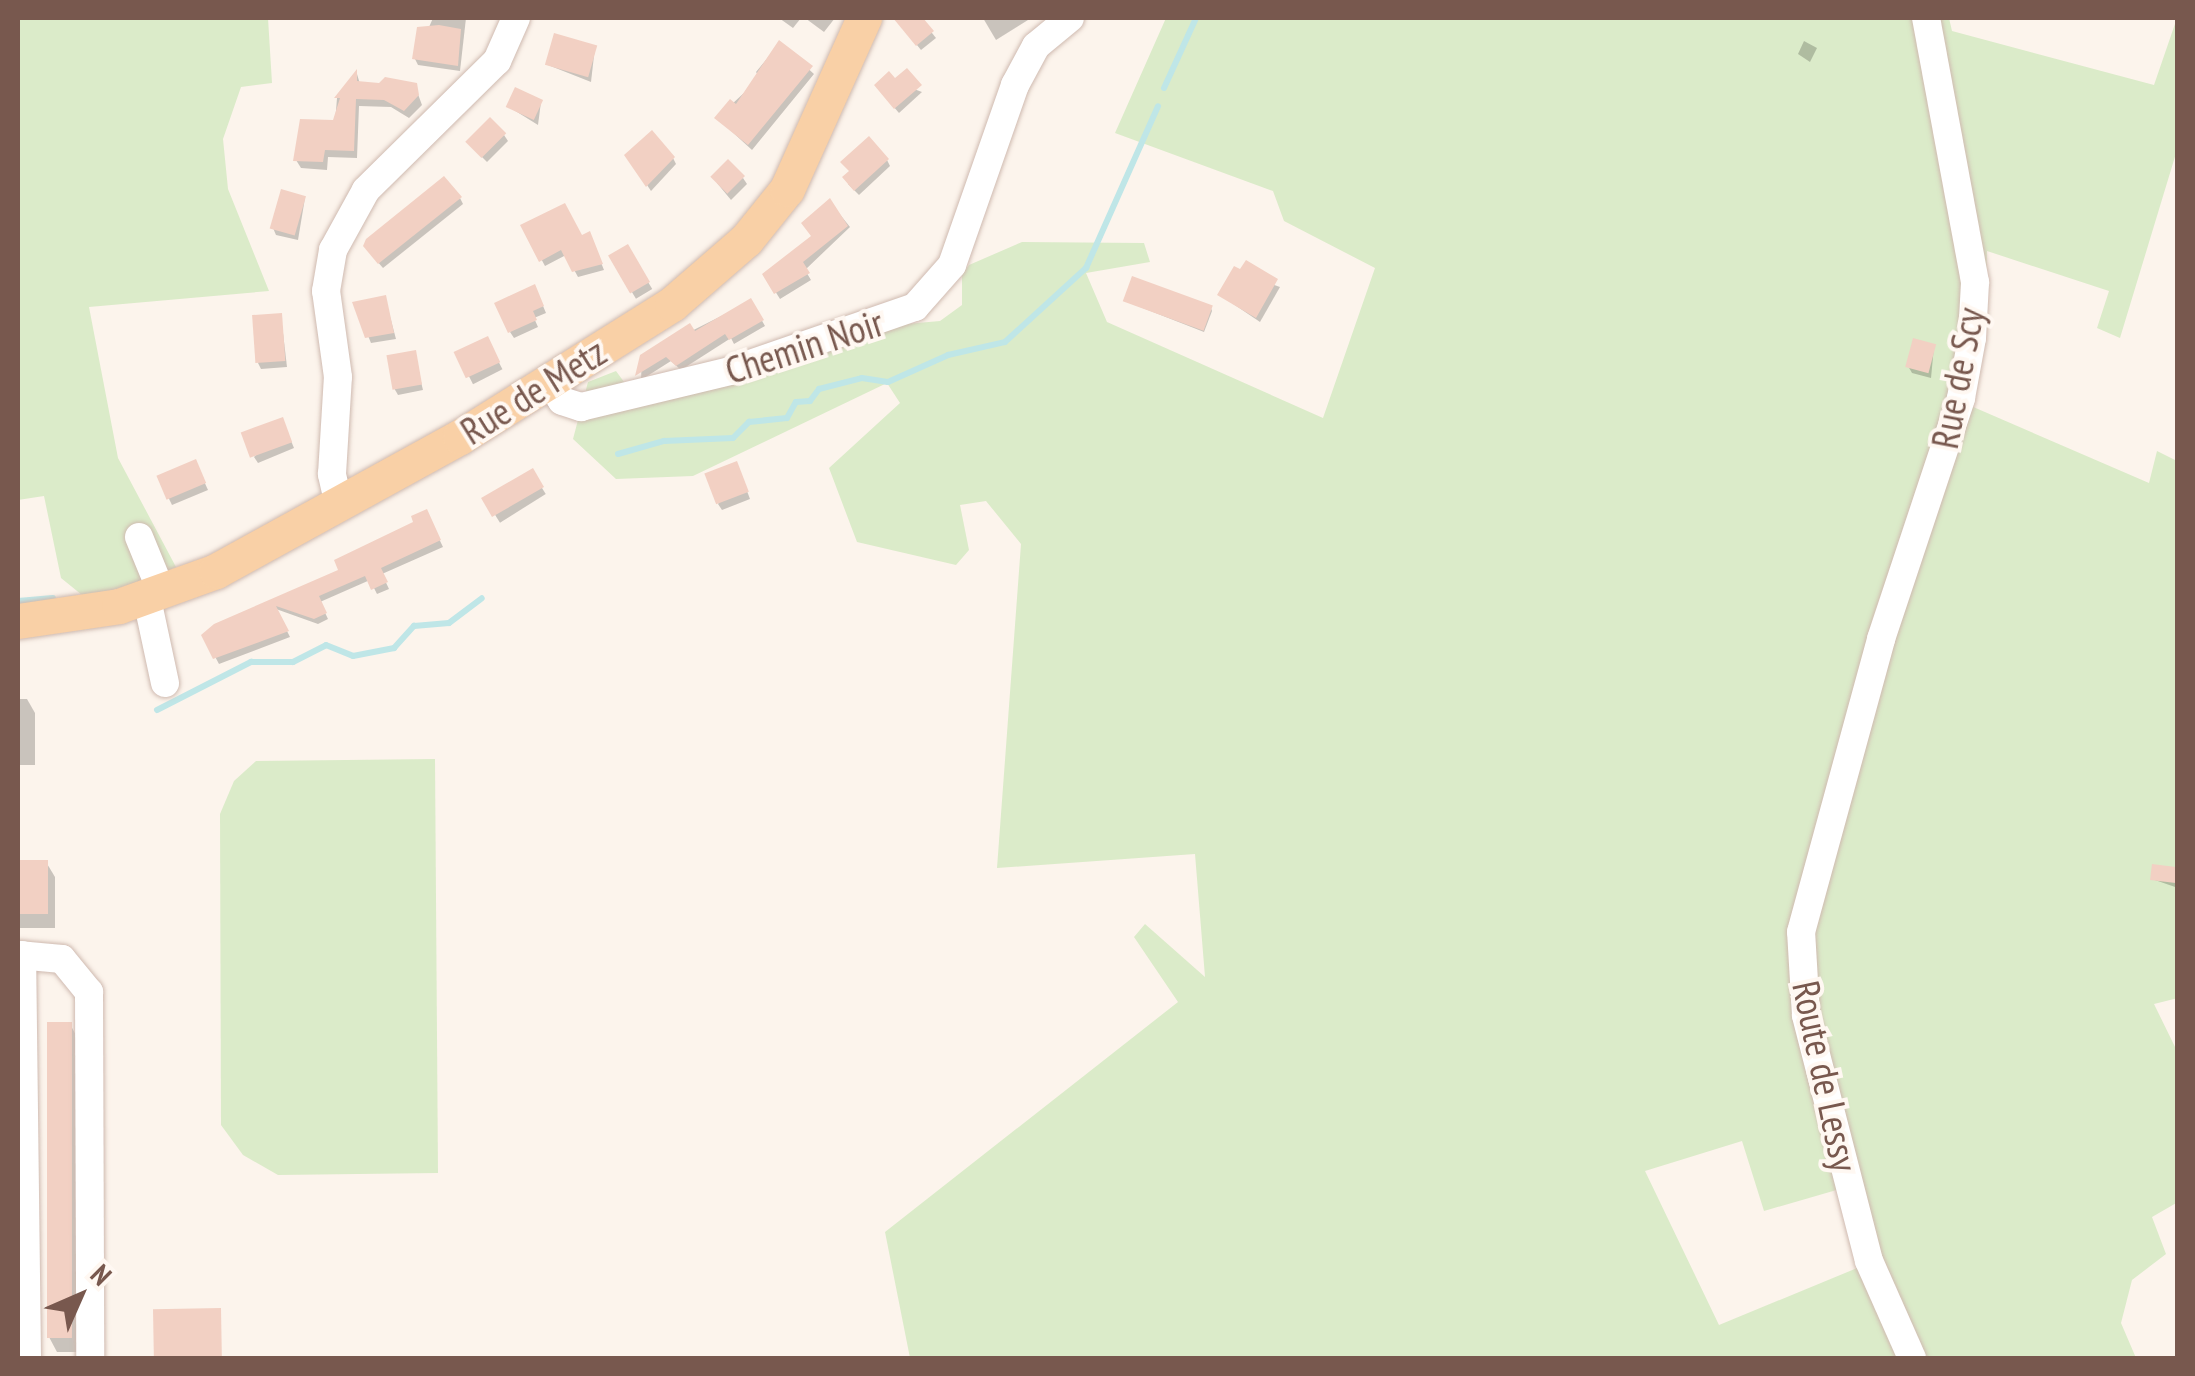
<!DOCTYPE html>
<style>
body{margin:0}
#map{position:relative;width:2195px;height:1376px;overflow:hidden;background:#fcf4ec;font-family:"PT Sans Narrow",sans-serif}
div>[style]{position:absolute}
.green>*{inset:0;background:#dbebc9}
.shadow>*{inset:0;background:#0003;transform-origin:0 0}
.stream>*{height:6px;margin:-3px;padding:0 3px;transform-origin:3px;border-radius:3px;background:#bfe6e7}
.building>*{inset:0;background:#f2d0c3;transform-origin:0 0}
.roads{filter:drop-shadow(0 0 2px #cfbab0) drop-shadow(0 0 2px #cfbab0)}
.minor>*{height:28px;margin:-14px;padding:0 14px;transform-origin:14px;border-radius:14px;background:#fff}
.major>*{height:35px;margin:-17.5px;padding:0 17.5px;transform-origin:17.5px;border-radius:17.5px;background:#f9d0a6}
span{translate:-50% -50%;white-space:nowrap;text-align:center;line-height:1.15;-webkit-text-stroke:8px #fff8f2;paint-order:stroke}
.street-label{font-size:38px;color:#78584e}
.frame{position:absolute;inset:0;border:20px solid #78584e;pointer-events:none}
.north{position:absolute;left:30px;top:1246px;width:100px;height:100px;-webkit-text-stroke:8px #fff8f2;paint-order:stroke;rotate:45deg;font-size:28px;font-weight:700;line-height:40px;text-align:center;color:#78584e}
.north::after{content:'';display:block;margin:auto;width:35px;height:45px;background:#78584e;clip-path:polygon(50% 0,100% 100%,50% 72%,0 100%)}
</style>
<div id="map">
<div class="green">
<div style="clip-path:polygon(18px 18px,268px 18px,272px 83px,241px 87px,223px 139px,228px 189px,269px 291px,89px 307px,118px 458px,176px 567px,136px 586px,82px 595px,61px 578px,44px 496px,18px 500px)"></div>
<div style="clip-path:polygon(evenodd,1166px 18px,1949px 18px,1952px 31px,2154px 85px,2177px 18px,2177px 150px,2120px 338px,2097px 328px,2109px 291px,1987px 251px,1985px 342px,1971px 406px,2149px 483px,2157px 451px,2177px 461px,2178px 998px,2154px 1004px,2177px 1051px,2178px 1202px,2152px 1217px,2166px 1254px,2132px 1280px,2121px 1323px,2136px 1358px,910px 1358px,885px 1232px,1178px 1002px,1134px 937px,1145px 924px,1205px 977px,1195px 854px,997px 868px,1021px 544px,986px 501px,960px 505px,969px 550px,956px 565px,857px 542px,829px 468px,900px 403px,887px 383px,693px 476px,616px 479px,573px 439px,588px 382px,616px 371px,638px 401px,895px 325px,940px 321px,962px 305px,962px 275px,969px 265px,1022px 242px,1144px 243px,1150px 262px,1086px 273px,1107px 322px,1323px 418px,1375px 268px,1284px 221px,1273px 191px,1115px 133px,1166px 18px,1742px 1141px,1764px 1211px,1840px 1189px,1862px 1266px,1719px 1325px,1645px 1171px,1742px 1141px)"></div>
<div style="clip-path:polygon(435px 759px,438px 1173px,278px 1175px,243px 1155px,221px 1125px,220px 814px,234px 781px,256px 761px)"></div>
</div>
<div class="shadow">
<div style="clip-path:polygon(433px 18px,466px 18px,460px 71px,418px 65px,415px 59px)"></div>
<div style="clip-path:polygon(779px 18px,801px 18px,793px 28px)"></div>
<div style="clip-path:polygon(805px 18px,835px 18px,824px 32px)"></div>
<div style="clip-path:polygon(895px 18px,920px 18px,936px 38px,921px 50px)"></div>
<div style="clip-path:polygon(983px 18px,1027px 18px,1028px 20px,996px 40px)"></div>
<div style="clip-path:polygon(1804px 41px,1817px 48px,1810px 62px,1798px 54px)"></div>
<div style="clip-path:polygon(780px 43px,814px 74px,752px 150px,717px 118px,760px 78px,756px 72px)"></div>
<div style="clip-path:polygon(595px 47px,591px 82px,548px 65px)"></div>
<div style="clip-path:polygon(357px 74px,360px 84px,415px 86px,422px 105px,409px 118px,391px 107px,359px 106px,357px 158px,328px 157px,327px 170px,301px 168px,296px 160px,335px 123px,337px 98px)"></div>
<div style="clip-path:polygon(895px 82px,922px 92px,899px 113px,880px 91px)"></div>
<div style="clip-path:polygon(541px 102px,538px 125px,509px 107px)"></div>
<div style="clip-path:polygon(504px 135px,508px 141px,487px 162px,473px 148px)"></div>
<div style="clip-path:polygon(627px 155px,673px 158px,676px 164px,651px 191px)"></div>
<div style="clip-path:polygon(887px 160px,890px 166px,859px 195px,848px 184px)"></div>
<div style="clip-path:polygon(743px 178px,747px 184px,731px 200px,717px 183px)"></div>
<div style="clip-path:polygon(305px 198px,298px 240px,276px 235px,273px 228px)"></div>
<div style="clip-path:polygon(460px 198px,463px 204px,383px 268px,370px 253px)"></div>
<div style="clip-path:polygon(830px 202px,850px 227px,805px 270px,811px 280px,780px 299px,765px 275px,813px 237px)"></div>
<div style="clip-path:polygon(524px 227px,592px 240px,604px 270px,578px 277px,566px 255px,545px 266px)"></div>
<div style="left:627px;top:247px;width:49px;height:19px;rotate:59deg"></div>
<div style="clip-path:polygon(1241px 273px,1280px 287px,1260px 322px,1220px 295px)"></div>
<div style="clip-path:polygon(538px 294px,546px 313px,534px 318px,538px 327px,514px 338px,510px 332px)"></div>
<div style="clip-path:polygon(385px 298px,396px 339px,371px 343px,355px 304px)"></div>
<div style="clip-path:polygon(751px 301px,765px 326px,734px 344px,731px 338px,681px 370px,671px 361px,641px 380px,642px 356px)"></div>
<div style="clip-path:polygon(1125px 301px,1211px 308px,1212px 311px,1204px 332px)"></div>
<div style="clip-path:polygon(281px 316px,287px 367px,261px 369px,258px 363px)"></div>
<div style="left:487px;top:339px;width:34px;height:33px;rotate:63deg"></div>
<div style="clip-path:polygon(1934px 346px,1931px 378px,1912px 373px,1908px 366px)"></div>
<div style="clip-path:polygon(414px 353px,423px 390px,398px 395px,394px 388px)"></div>
<div style="clip-path:polygon(285px 426px,294px 448px,258px 463px,254px 457px)"></div>
<div style="clip-path:polygon(198px 468px,208px 490px,172px 505px,159px 478px)"></div>
<div style="clip-path:polygon(739px 470px,750px 499px,722px 510px,718px 504px)"></div>
<div style="left:532px;top:472px;width:26px;height:54px;rotate:58deg"></div>
<div style="clip-path:polygon(429px 518px,443px 547px,382px 574px,389px 589px,377px 594px,370px 580px,320px 602px,328px 619px,318px 624px,276px 609px,290px 637px,219px 664px,204px 636px,342px 571px)"></div>
<div style="clip-path:polygon(18px 699px,27px 699px,35px 713px,35px 765px,18px 765px)"></div>
<div style="clip-path:polygon(18px 862px,46px 862px,55px 877px,55px 928px,18px 928px)"></div>
<div style="clip-path:polygon(2178px 870px,2178px 888px,2152px 879px)"></div>
<div style="clip-path:polygon(70px 1024px,78px 1039px,79px 1352px,57px 1352px,49px 1337px)"></div>
<div style="left:155px;top:1311px;width:64px;height:47px"></div>
</div>
<div class="stream">
<div style="left:1164px;top:88px;width:77px;rotate:-65.4deg"></div>
<div style="left:618px;top:454px;width:48px;rotate:-15.8deg"></div>
<div style="left:664px;top:441px;width:69px;rotate:-2.5deg"></div>
<div style="left:733px;top:438px;width:23px;rotate:-45deg"></div>
<div style="left:749px;top:422px;width:38px;rotate:-6deg"></div>
<div style="left:787px;top:418px;width:18px;rotate:-61deg"></div>
<div style="left:796px;top:402px;width:14px;rotate:-4deg"></div>
<div style="left:810px;top:401px;width:15px;rotate:-53deg"></div>
<div style="left:819px;top:389px;width:44px;rotate:-14.3deg"></div>
<div style="left:862px;top:378px;width:26px;rotate:9deg"></div>
<div style="left:888px;top:382px;width:66px;rotate:-24.2deg"></div>
<div style="left:948px;top:355px;width:58px;rotate:-12.8deg"></div>
<div style="left:1005px;top:342px;width:110px;rotate:-42.4deg"></div>
<div style="left:1086px;top:268px;width:177px;rotate:-66deg"></div>
<div style="left:18px;top:601px;width:35px;rotate:-5deg"></div>
<div style="left:157px;top:710px;width:106px;rotate:-27.1deg"></div>
<div style="left:251px;top:662px;width:42px"></div>
<div style="left:293px;top:662px;width:37px;rotate:-27deg"></div>
<div style="left:326px;top:645px;width:29px;rotate:22deg"></div>
<div style="left:353px;top:656px;width:42px;rotate:-11deg"></div>
<div style="left:394px;top:648px;width:30px;rotate:-48deg"></div>
<div style="left:414px;top:626px;width:35px;rotate:-5deg"></div>
<div style="left:449px;top:623px;width:41px;rotate:-37.1deg"></div>
</div>
<div class="building">
<div style="clip-path:polygon(893px 18px,923px 18px,934px 31px,916px 46px)"></div>
<div style="clip-path:polygon(439px 25px,461px 29px,458px 66px,412px 59px,417px 27px)"></div>
<div style="left:554px;top:33px;width:45px;height:33px;rotate:16deg"></div>
<div style="clip-path:polygon(779px 40px,813px 66px,748px 145px,714px 118px,730px 99px,736px 104px)"></div>
<div style="clip-path:polygon(907px 68px,922px 85px,894px 109px,874px 85px,889px 71px,895px 78px)"></div>
<div style="clip-path:polygon(357px 69px,357px 81px,379px 83px,385px 77px,417px 83px,419px 95px,404px 111px,384px 100px,356px 99px,354px 151px,325px 150px,323px 162px,293px 161px,300px 119px,333px 120px,340px 98px,334px 98px)"></div>
<div style="left:515px;top:87px;width:31px;height:22px;rotate:25deg"></div>
<div style="left:490px;top:117px;width:23px;height:35px;rotate:45deg"></div>
<div style="clip-path:polygon(652px 130px,675px 157px,646px 187px,624px 155px)"></div>
<div style="clip-path:polygon(869px 136px,889px 159px,854px 191px,842px 177px,849px 171px,840px 162px)"></div>
<div style="left:728px;top:159px;width:24px;height:25px;rotate:45deg"></div>
<div style="clip-path:polygon(444px 176px,462px 197px,378px 264px,363px 246px,366px 239px)"></div>
<div style="left:281px;top:189px;width:26px;height:41px;rotate:16deg"></div>
<div style="clip-path:polygon(830px 198px,848px 226px,803px 262px,810px 273px,774px 294px,762px 274px,811px 236px,801px 223px)"></div>
<div style="clip-path:polygon(565px 203px,582px 235px,590px 231px,603px 264px,572px 272px,561px 250px,539px 262px,520px 225px)"></div>
<div style="left:628px;top:244px;width:44px;height:23px;rotate:60deg"></div>
<div style="clip-path:polygon(1246px 260px,1278px 279px,1256px 318px,1217px 295px,1234px 266px,1240px 269px)"></div>
<div style="left:1132px;top:276px;width:86px;height:27px;rotate:20deg"></div>
<div style="clip-path:polygon(535px 284px,544px 306px,533px 311px,537px 320px,508px 333px,494px 303px)"></div>
<div style="clip-path:polygon(386px 295px,394px 333px,365px 338px,352px 302px)"></div>
<div style="clip-path:polygon(751px 298px,764px 320px,729px 340px,725px 334px,676px 366px,666px 357px,635px 376px,640px 355px,690px 323px,695px 331px)"></div>
<div style="left:282px;top:313px;width:48px;height:30px;rotate:86deg"></div>
<div style="left:488px;top:336px;width:29px;height:38px;rotate:65deg"></div>
<div style="left:1913px;top:338px;width:24px;height:30px;rotate:15deg"></div>
<div style="left:416px;top:350px;width:35px;height:30px;rotate:80deg"></div>
<div style="left:283px;top:417px;width:27px;height:45px;rotate:70deg"></div>
<div style="left:196px;top:459px;width:26px;height:43px;rotate:67deg"></div>
<div style="left:737px;top:461px;width:33px;height:35px;rotate:69deg"></div>
<div style="left:533px;top:468px;width:22px;height:60px;rotate:60deg"></div>
<div style="clip-path:polygon(427px 509px,441px 540px,381px 568px,388px 582px,371px 590px,365px 576px,319px 596px,327px 613px,314px 619px,276px 606px,289px 631px,213px 659px,201px 635px,214px 624px,338px 570px,334px 560px,413px 522px,411px 516px)"></div>
<div style="left:18px;top:860px;width:30px;height:54px"></div>
<div style="left:2152px;top:864px;width:26px;height:16px;rotate:7deg"></div>
<div style="left:47px;top:1022px;width:25px;height:316px"></div>
<div style="left:221px;top:1308px;width:50px;height:68px;rotate:89deg"></div>
</div>
<div class="roads">
<div class="minor">
<div style="left:550px;top:382px;width:22px;rotate:58deg"></div>
<div style="left:562px;top:401px;width:20px;rotate:18deg"></div>
<div style="left:581px;top:407px;width:153px;rotate:-13.6deg"></div>
<div style="left:730px;top:371px;width:196px;rotate:-19.1deg"></div>
<div style="left:915px;top:307px;width:56px;rotate:-48.6deg"></div>
<div style="left:952px;top:265px;width:191px;rotate:-70.7deg"></div>
<div style="left:1015px;top:85px;width:44px;rotate:-61.7deg"></div>
<div style="left:1036px;top:46px;width:44px;rotate:-39.5deg"></div>
<div style="left:339px;top:505px;width:32px;rotate:-103deg"></div>
<div style="left:332px;top:474px;width:97px;rotate:-86.5deg"></div>
<div style="left:338px;top:377px;width:87px;rotate:-97.9deg"></div>
<div style="left:326px;top:291px;width:42px;rotate:-80.3deg"></div>
<div style="left:333px;top:250px;width:68px;rotate:-61.2deg"></div>
<div style="left:366px;top:190px;width:184px;rotate:-44.6deg"></div>
<div style="left:497px;top:61px;width:47px;rotate:-66.2deg"></div>
<div style="left:139px;top:537px;width:61px;rotate:67.7deg"></div>
<div style="left:147px;top:599px;width:86px;rotate:77.9deg"></div>
<div style="left:18px;top:955px;width:44px;rotate:5.2deg"></div>
<div style="left:62px;top:959px;width:43px;rotate:50.7deg"></div>
<div style="left:89px;top:992px;width:366px;rotate:89.8deg"></div>
<div style="left:18px;top:1356px;width:9px;rotate:6deg"></div>
<div style="left:27px;top:1357px;width:402px;rotate:-90.7deg"></div>
<div style="left:1912px;top:1358px;width:106px;rotate:-113.9deg"></div>
<div style="left:1869px;top:1261px;width:254px;rotate:-104.4deg"></div>
<div style="left:1806px;top:1015px;width:83px;rotate:-93.4deg"></div>
<div style="left:1801px;top:932px;width:304px;rotate:-74.7deg"></div>
<div style="left:1881px;top:639px;width:254px;rotate:-71.6deg"></div>
<div style="left:1961px;top:398px;width:61px;rotate:-79.6deg"></div>
<div style="left:1972px;top:338px;width:56px;rotate:-86.9deg"></div>
<div style="left:1975px;top:282px;width:269px;rotate:-100.5deg"></div>
</div>
<div class="major">
<div style="left:18px;top:621px;width:102px;rotate:-8.4deg"></div>
<div style="left:119px;top:606px;width:103px;rotate:-19.8deg"></div>
<div style="left:216px;top:571px;width:278px;rotate:-28.8deg"></div>
<div style="left:460px;top:437px;width:250px;rotate:-32.1deg"></div>
<div style="left:672px;top:304px;width:98px;rotate:-40.9deg"></div>
<div style="left:746px;top:240px;width:65px;rotate:-51.2deg"></div>
<div style="left:787px;top:189px;width:188px;rotate:-65.8deg"></div>
</div>
</div>
<div class="street-label">
<span style="left:804px;top:346px;rotate:-18deg">Chemin Noir</span>
<span style="left:1957px;top:378px;rotate:-79deg">Rue de Scy</span>
<span style="left:533px;top:391px;rotate:-32deg">Rue de Metz</span>
<span style="left:1826px;top:1076px;rotate:78deg">Route de Lessy</span>
</div>
<div class="frame"></div>
<div class="north">N</div>
</div>
